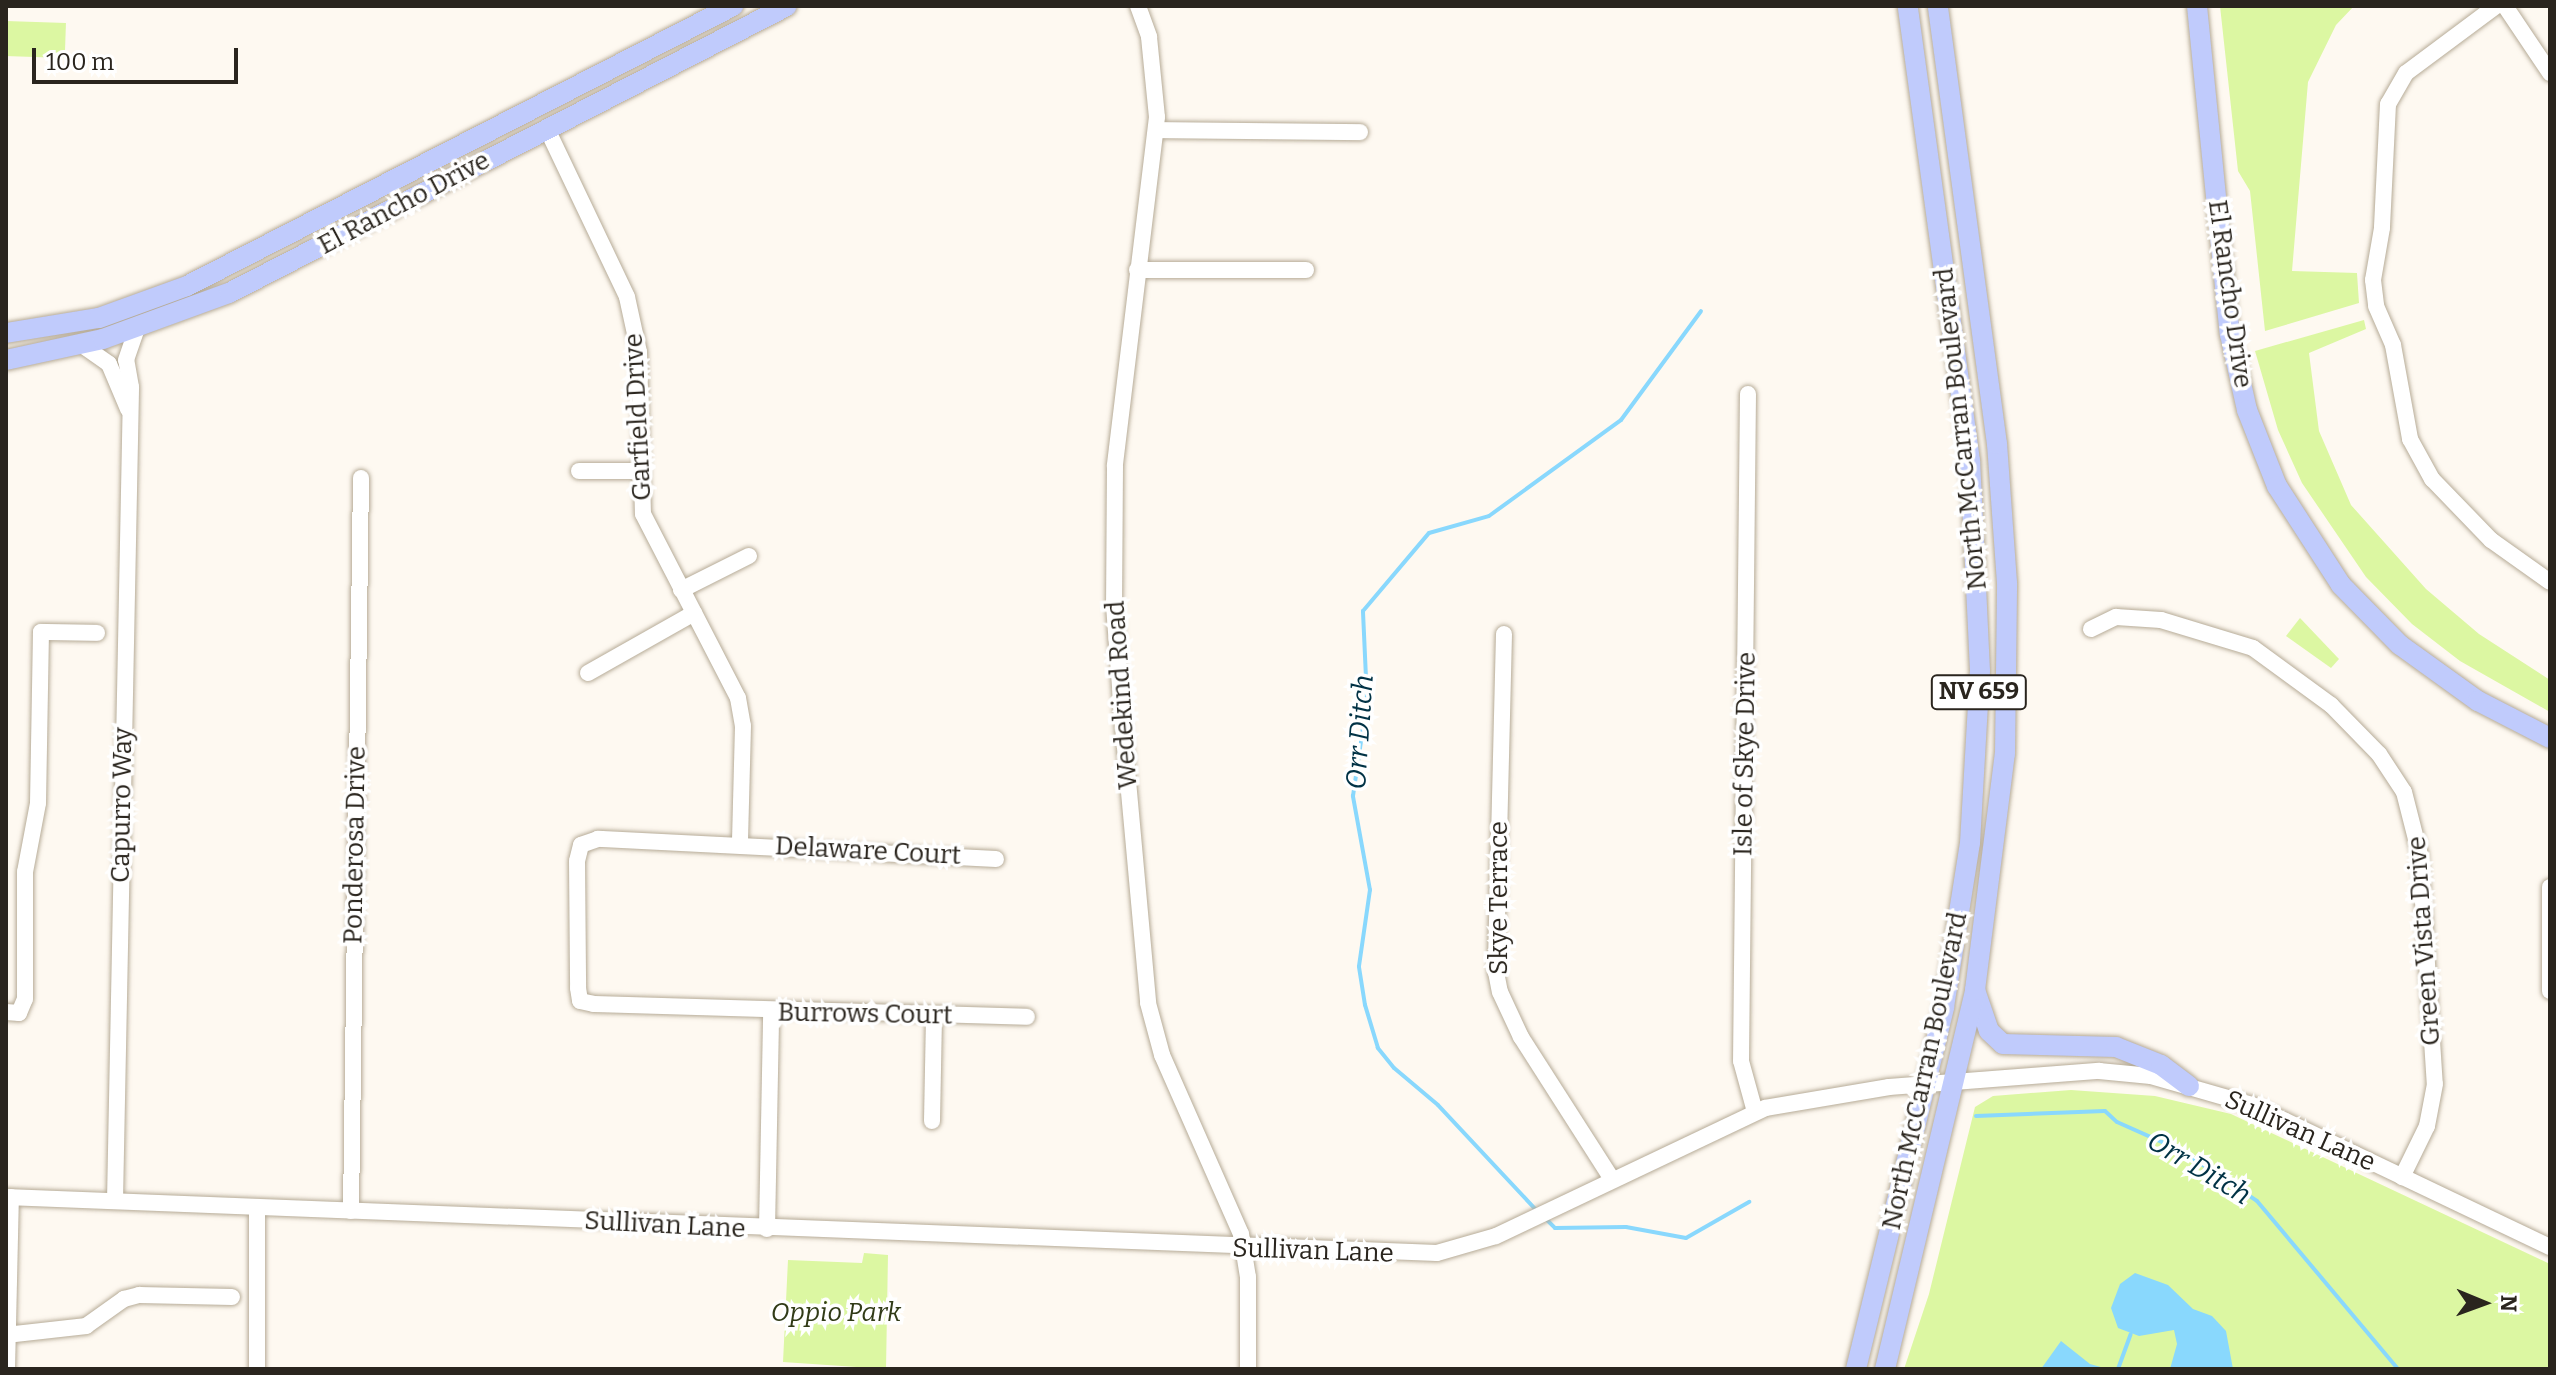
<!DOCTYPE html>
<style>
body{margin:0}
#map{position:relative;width:2556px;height:1375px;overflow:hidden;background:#fef9f1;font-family:Bitter,serif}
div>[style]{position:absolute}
.green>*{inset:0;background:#dcf7a2;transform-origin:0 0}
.water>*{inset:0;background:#89d8fd}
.stream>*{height:4px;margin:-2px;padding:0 2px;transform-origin:2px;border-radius:2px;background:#89d8fd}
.roads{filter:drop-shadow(0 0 2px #b6ab97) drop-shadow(0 0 2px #b6ab97)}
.minor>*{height:16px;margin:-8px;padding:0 8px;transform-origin:8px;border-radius:8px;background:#fff}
.major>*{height:20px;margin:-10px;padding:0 10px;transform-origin:10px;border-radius:10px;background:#c0cbfc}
span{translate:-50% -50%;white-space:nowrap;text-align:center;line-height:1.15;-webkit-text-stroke:7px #fff;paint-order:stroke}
.shield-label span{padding:2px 6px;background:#fff;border:2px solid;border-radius:6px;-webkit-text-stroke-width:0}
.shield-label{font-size:24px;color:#2a251e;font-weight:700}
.street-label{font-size:26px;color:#2a251e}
.park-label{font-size:26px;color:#313b17;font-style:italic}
.water-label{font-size:28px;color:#013245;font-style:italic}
.frame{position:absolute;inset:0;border:8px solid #2a251e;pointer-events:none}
.north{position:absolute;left:2444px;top:1263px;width:80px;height:80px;-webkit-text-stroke:6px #fff;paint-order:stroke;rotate:91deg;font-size:22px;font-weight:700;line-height:32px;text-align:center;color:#2a251e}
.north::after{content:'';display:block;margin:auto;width:28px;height:36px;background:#2a251e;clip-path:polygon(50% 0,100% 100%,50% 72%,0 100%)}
.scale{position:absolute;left:32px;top:48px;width:206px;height:36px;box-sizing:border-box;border:4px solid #2a251e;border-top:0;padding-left:10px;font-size:24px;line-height:28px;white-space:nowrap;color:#2a251e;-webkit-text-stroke:6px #fff;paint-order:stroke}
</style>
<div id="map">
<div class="green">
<div style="clip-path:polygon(2220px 6px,2354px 6px,2336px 25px,2308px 82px,2292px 271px,2357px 273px,2359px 303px,2265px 331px,2250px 191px,2238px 171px)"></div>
<div style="left:6px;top:21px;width:60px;height:35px;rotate:2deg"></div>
<div style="clip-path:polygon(2364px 320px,2366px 329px,2309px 353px,2319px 431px,2351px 505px,2426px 589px,2479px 634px,2550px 680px,2550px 712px,2460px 661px,2412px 624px,2366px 577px,2302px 483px,2278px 430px,2255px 351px)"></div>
<div style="clip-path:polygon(2300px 618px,2339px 659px,2331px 668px,2286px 636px)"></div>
<div style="clip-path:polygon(2071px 1090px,2155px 1096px,2231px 1114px,2550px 1264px,2550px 1369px,1904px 1369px,1929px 1294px,1975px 1107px,1993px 1096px)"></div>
<div style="clip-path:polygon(864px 1253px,888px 1255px,886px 1369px,783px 1362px,788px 1260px,862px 1263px)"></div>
</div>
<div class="water">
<div style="clip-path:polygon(2135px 1273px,2168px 1285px,2193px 1309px,2212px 1316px,2226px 1331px,2233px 1369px,2170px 1369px,2177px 1344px,2174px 1330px,2139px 1336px,2118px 1328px,2111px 1308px,2120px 1284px)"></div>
<div style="clip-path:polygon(2061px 1341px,2090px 1364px,2108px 1369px,2041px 1369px)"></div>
</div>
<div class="stream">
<div style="left:1976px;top:1116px;width:129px;rotate:-2.2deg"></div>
<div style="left:2105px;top:1111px;width:16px;rotate:43deg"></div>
<div style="left:2117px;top:1122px;width:71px;rotate:24deg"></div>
<div style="left:2182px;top:1151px;width:90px;rotate:33.7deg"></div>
<div style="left:2257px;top:1201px;width:219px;rotate:50deg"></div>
<div style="left:1538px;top:1212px;width:146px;rotate:-133.1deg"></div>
<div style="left:1438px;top:1105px;width:57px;rotate:-139.9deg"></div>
<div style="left:1394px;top:1068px;width:26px;rotate:-129deg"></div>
<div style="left:1378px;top:1048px;width:45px;rotate:-106.8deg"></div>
<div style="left:1365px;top:1005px;width:39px;rotate:-99deg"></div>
<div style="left:1359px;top:966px;width:77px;rotate:-81.8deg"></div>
<div style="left:1370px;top:890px;width:96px;rotate:-100.3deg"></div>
<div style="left:1353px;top:796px;width:97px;rotate:-81.7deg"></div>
<div style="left:1367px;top:700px;width:89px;rotate:-92.6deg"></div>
<div style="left:1363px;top:611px;width:102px;rotate:-49.8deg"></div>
<div style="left:1429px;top:533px;width:62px;rotate:-15.8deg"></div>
<div style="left:1489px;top:516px;width:163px;rotate:-36deg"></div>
<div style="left:1621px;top:420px;width:135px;rotate:-53.7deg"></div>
<div style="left:1545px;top:1218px;width:14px;rotate:45deg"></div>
<div style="left:1555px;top:1228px;width:71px;rotate:-0.8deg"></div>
<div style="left:1626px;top:1227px;width:61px;rotate:10.4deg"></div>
<div style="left:1686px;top:1238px;width:73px;rotate:-29.7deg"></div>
<div style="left:2118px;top:1369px;width:37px;rotate:-70deg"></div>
</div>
<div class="roads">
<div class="minor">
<div style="left:1138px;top:6px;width:33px;rotate:70deg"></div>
<div style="left:1149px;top:37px;width:80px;rotate:84.3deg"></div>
<div style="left:1157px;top:117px;width:352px;rotate:96.9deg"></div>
<div style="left:1115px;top:466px;width:139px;rotate:90.4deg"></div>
<div style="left:1114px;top:605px;width:110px;rotate:85.8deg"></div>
<div style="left:1122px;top:715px;width:289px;rotate:84.8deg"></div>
<div style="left:1148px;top:1003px;width:54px;rotate:74.9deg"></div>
<div style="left:1162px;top:1055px;width:196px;rotate:66.2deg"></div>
<div style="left:1241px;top:1234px;width:44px;rotate:80.8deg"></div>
<div style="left:1248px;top:1277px;width:92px;rotate:90deg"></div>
<div style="left:2496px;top:6px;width:112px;rotate:143.3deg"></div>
<div style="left:2406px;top:73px;width:36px;rotate:120deg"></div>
<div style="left:2388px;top:104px;width:124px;rotate:92.8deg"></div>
<div style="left:2382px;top:228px;width:53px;rotate:99.8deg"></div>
<div style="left:2373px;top:280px;width:26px;rotate:83deg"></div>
<div style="left:2376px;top:306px;width:43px;rotate:66.4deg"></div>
<div style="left:2393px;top:345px;width:96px;rotate:79.7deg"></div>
<div style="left:2410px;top:439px;width:46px;rotate:61.2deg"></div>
<div style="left:2432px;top:479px;width:85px;rotate:46deg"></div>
<div style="left:2491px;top:540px;width:72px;rotate:35.4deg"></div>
<div style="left:2505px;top:6px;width:81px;rotate:56.1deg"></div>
<div style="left:547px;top:129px;width:186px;rotate:64.5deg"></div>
<div style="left:627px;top:297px;width:56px;rotate:77.7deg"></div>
<div style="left:639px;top:352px;width:162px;rotate:88.6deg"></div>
<div style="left:643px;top:514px;width:207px;rotate:62.7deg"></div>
<div style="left:738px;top:698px;width:28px;rotate:80deg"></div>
<div style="left:743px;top:726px;width:117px;rotate:91.5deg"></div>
<div style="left:1156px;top:130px;width:204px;rotate:0.6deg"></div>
<div style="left:1137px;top:270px;width:169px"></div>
<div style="left:82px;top:345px;width:33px;rotate:35deg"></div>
<div style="left:109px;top:364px;width:49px;rotate:67.1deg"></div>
<div style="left:1748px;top:394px;width:667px;rotate:90.6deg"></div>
<div style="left:1741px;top:1061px;width:53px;rotate:74.6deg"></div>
<div style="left:579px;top:471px;width:61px"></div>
<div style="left:681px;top:590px;width:76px;rotate:-26.6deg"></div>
<div style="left:2091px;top:629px;width:28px;rotate:-26deg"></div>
<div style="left:2116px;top:617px;width:45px;rotate:3.8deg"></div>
<div style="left:2161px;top:620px;width:96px;rotate:16.9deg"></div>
<div style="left:2253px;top:648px;width:97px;rotate:36.2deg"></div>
<div style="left:2331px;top:705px;width:69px;rotate:45.6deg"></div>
<div style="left:2379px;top:754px;width:45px;rotate:56.7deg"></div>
<div style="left:2404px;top:792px;width:65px;rotate:75.7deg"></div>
<div style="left:2420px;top:855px;width:229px;rotate:86.3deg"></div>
<div style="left:2435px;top:1084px;width:43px;rotate:100.8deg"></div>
<div style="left:2427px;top:1126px;width:57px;rotate:116.1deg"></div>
<div style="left:1504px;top:634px;width:338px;rotate:91.4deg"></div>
<div style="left:1496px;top:972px;width:20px;rotate:79deg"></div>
<div style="left:1500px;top:992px;width:50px;rotate:65deg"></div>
<div style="left:1521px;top:1037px;width:167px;rotate:57.4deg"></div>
<div style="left:588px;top:673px;width:122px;rotate:-29.5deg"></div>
<div style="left:996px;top:859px;width:399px;rotate:-177.1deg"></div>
<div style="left:598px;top:839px;width:18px;rotate:161deg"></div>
<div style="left:581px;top:845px;width:16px;rotate:104deg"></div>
<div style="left:577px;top:861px;width:127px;rotate:89.5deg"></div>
<div style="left:578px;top:988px;width:13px;rotate:81deg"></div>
<div style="left:580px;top:1001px;width:14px;rotate:12deg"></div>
<div style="left:594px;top:1004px;width:433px;rotate:1.7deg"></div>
<div style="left:2550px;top:887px;width:104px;rotate:90deg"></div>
<div style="left:6px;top:1012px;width:13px;rotate:4deg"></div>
<div style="left:19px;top:1013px;width:15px;rotate:-67deg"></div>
<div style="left:25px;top:999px;width:127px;rotate:-90deg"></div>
<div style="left:25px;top:872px;width:70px;rotate:-79.3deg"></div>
<div style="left:38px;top:803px;width:171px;rotate:-89deg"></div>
<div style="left:41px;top:632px;width:56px;rotate:1deg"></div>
<div style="left:932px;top:1121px;width:105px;rotate:-88.9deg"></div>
<div style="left:6px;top:1197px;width:1432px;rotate:2.24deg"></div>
<div style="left:1437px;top:1253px;width:61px;rotate:-16.1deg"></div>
<div style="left:1496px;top:1236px;width:298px;rotate:-25.4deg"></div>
<div style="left:1765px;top:1108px;width:126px;rotate:-9.6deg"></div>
<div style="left:1889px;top:1087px;width:211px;rotate:-4.4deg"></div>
<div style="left:2099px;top:1071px;width:52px;rotate:5.5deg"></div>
<div style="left:2151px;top:1076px;width:105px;rotate:16deg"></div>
<div style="left:2252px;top:1105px;width:330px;rotate:25.5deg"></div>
<div style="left:115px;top:1201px;width:814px;rotate:-88.87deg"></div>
<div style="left:131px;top:387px;width:27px;rotate:-100deg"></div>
<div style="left:126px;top:360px;width:34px;rotate:-71deg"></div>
<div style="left:351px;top:1211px;width:733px;rotate:-89.22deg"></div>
<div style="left:767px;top:1229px;width:216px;rotate:-88.9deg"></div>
<div style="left:6px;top:1335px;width:81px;rotate:-6.4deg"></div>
<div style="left:86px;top:1326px;width:47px;rotate:-35.4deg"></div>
<div style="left:124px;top:1299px;width:16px;rotate:-15deg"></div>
<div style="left:139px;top:1295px;width:93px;rotate:1.2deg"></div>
<div style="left:7px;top:1369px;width:172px;rotate:-88.7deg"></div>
<div style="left:257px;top:1369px;width:162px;rotate:-90deg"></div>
</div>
<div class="major">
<div style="left:2197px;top:6px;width:330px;rotate:84.3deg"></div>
<div style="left:2230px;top:334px;width:78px;rotate:77.4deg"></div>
<div style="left:2247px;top:410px;width:82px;rotate:68.5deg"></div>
<div style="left:2277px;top:486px;width:118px;rotate:57.1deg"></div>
<div style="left:2341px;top:585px;width:84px;rotate:45.5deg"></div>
<div style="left:2400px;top:645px;width:96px;rotate:35.7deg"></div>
<div style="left:2478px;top:701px;width:81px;rotate:27.2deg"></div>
<div style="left:6px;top:333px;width:94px;rotate:-9.2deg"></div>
<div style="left:99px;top:318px;width:94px;rotate:-20deg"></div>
<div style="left:187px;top:286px;width:614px;rotate:-27.15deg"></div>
<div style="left:6px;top:360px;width:99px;rotate:-12.2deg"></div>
<div style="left:103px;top:339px;width:134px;rotate:-20.1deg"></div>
<div style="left:229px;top:293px;width:627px;rotate:-27.22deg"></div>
<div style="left:1975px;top:990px;width:43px;rotate:71.1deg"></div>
<div style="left:1989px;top:1031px;width:19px;rotate:43deg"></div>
<div style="left:2003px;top:1044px;width:113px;rotate:1.5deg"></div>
<div style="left:2116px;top:1047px;width:48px;rotate:21.8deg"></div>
<div style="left:2161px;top:1065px;width:35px;rotate:37deg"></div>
<div style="left:1856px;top:1369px;width:373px;rotate:-76.3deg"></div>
<div style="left:1944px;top:1007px;width:166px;rotate:-81deg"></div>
<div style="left:1970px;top:843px;width:172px;rotate:-86.7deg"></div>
<div style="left:1980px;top:671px;width:210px;rotate:-92.7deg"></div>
<div style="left:1970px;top:461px;width:459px;rotate:-97.8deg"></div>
<div style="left:1885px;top:1369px;width:390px;rotate:-76.6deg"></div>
<div style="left:1975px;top:990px;width:238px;rotate:-82.8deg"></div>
<div style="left:2005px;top:754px;width:171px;rotate:-89.3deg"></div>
<div style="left:2007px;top:583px;width:139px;rotate:-94.1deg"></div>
<div style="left:1997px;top:444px;width:442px;rotate:-97.7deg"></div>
</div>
</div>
<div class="shield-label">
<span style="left:1979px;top:692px">NV 659</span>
</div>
<div class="street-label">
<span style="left:404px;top:203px;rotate:-28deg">El Rancho Drive</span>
<span style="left:2230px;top:294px;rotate:82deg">El Rancho Drive</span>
<span style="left:638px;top:417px;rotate:-93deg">Garfield Drive</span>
<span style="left:1961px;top:429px;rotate:-96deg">North McCarran Boulevard</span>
<span style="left:1122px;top:695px;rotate:-94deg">Wedekind Road</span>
<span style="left:1745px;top:754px;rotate:-89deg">Isle of Skye Drive</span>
<span style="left:122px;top:805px;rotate:-89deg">Capurro Way</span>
<span style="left:355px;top:845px;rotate:-89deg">Ponderosa Drive</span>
<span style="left:868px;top:851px;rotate:3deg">Delaware Court</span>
<span style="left:1499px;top:898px;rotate:-90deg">Skye Terrace</span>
<span style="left:2424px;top:941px;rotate:-94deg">Green Vista Drive</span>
<span style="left:865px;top:1014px;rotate:1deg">Burrows Court</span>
<span style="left:1925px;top:1071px;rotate:-78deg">North McCarran Boulevard</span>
<span style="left:2300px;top:1131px;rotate:24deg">Sullivan Lane</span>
<span style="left:665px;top:1225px;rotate:3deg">Sullivan Lane</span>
<span style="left:1313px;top:1251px;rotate:2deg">Sullivan Lane</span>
</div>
<div class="park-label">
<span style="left:836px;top:1313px">Oppio Park</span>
</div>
<div class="water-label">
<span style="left:1360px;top:732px;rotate:-86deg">Orr Ditch</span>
<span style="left:2199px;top:1168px;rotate:31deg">Orr Ditch</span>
</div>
<div class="frame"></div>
<div class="north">N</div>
<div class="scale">100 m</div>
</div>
